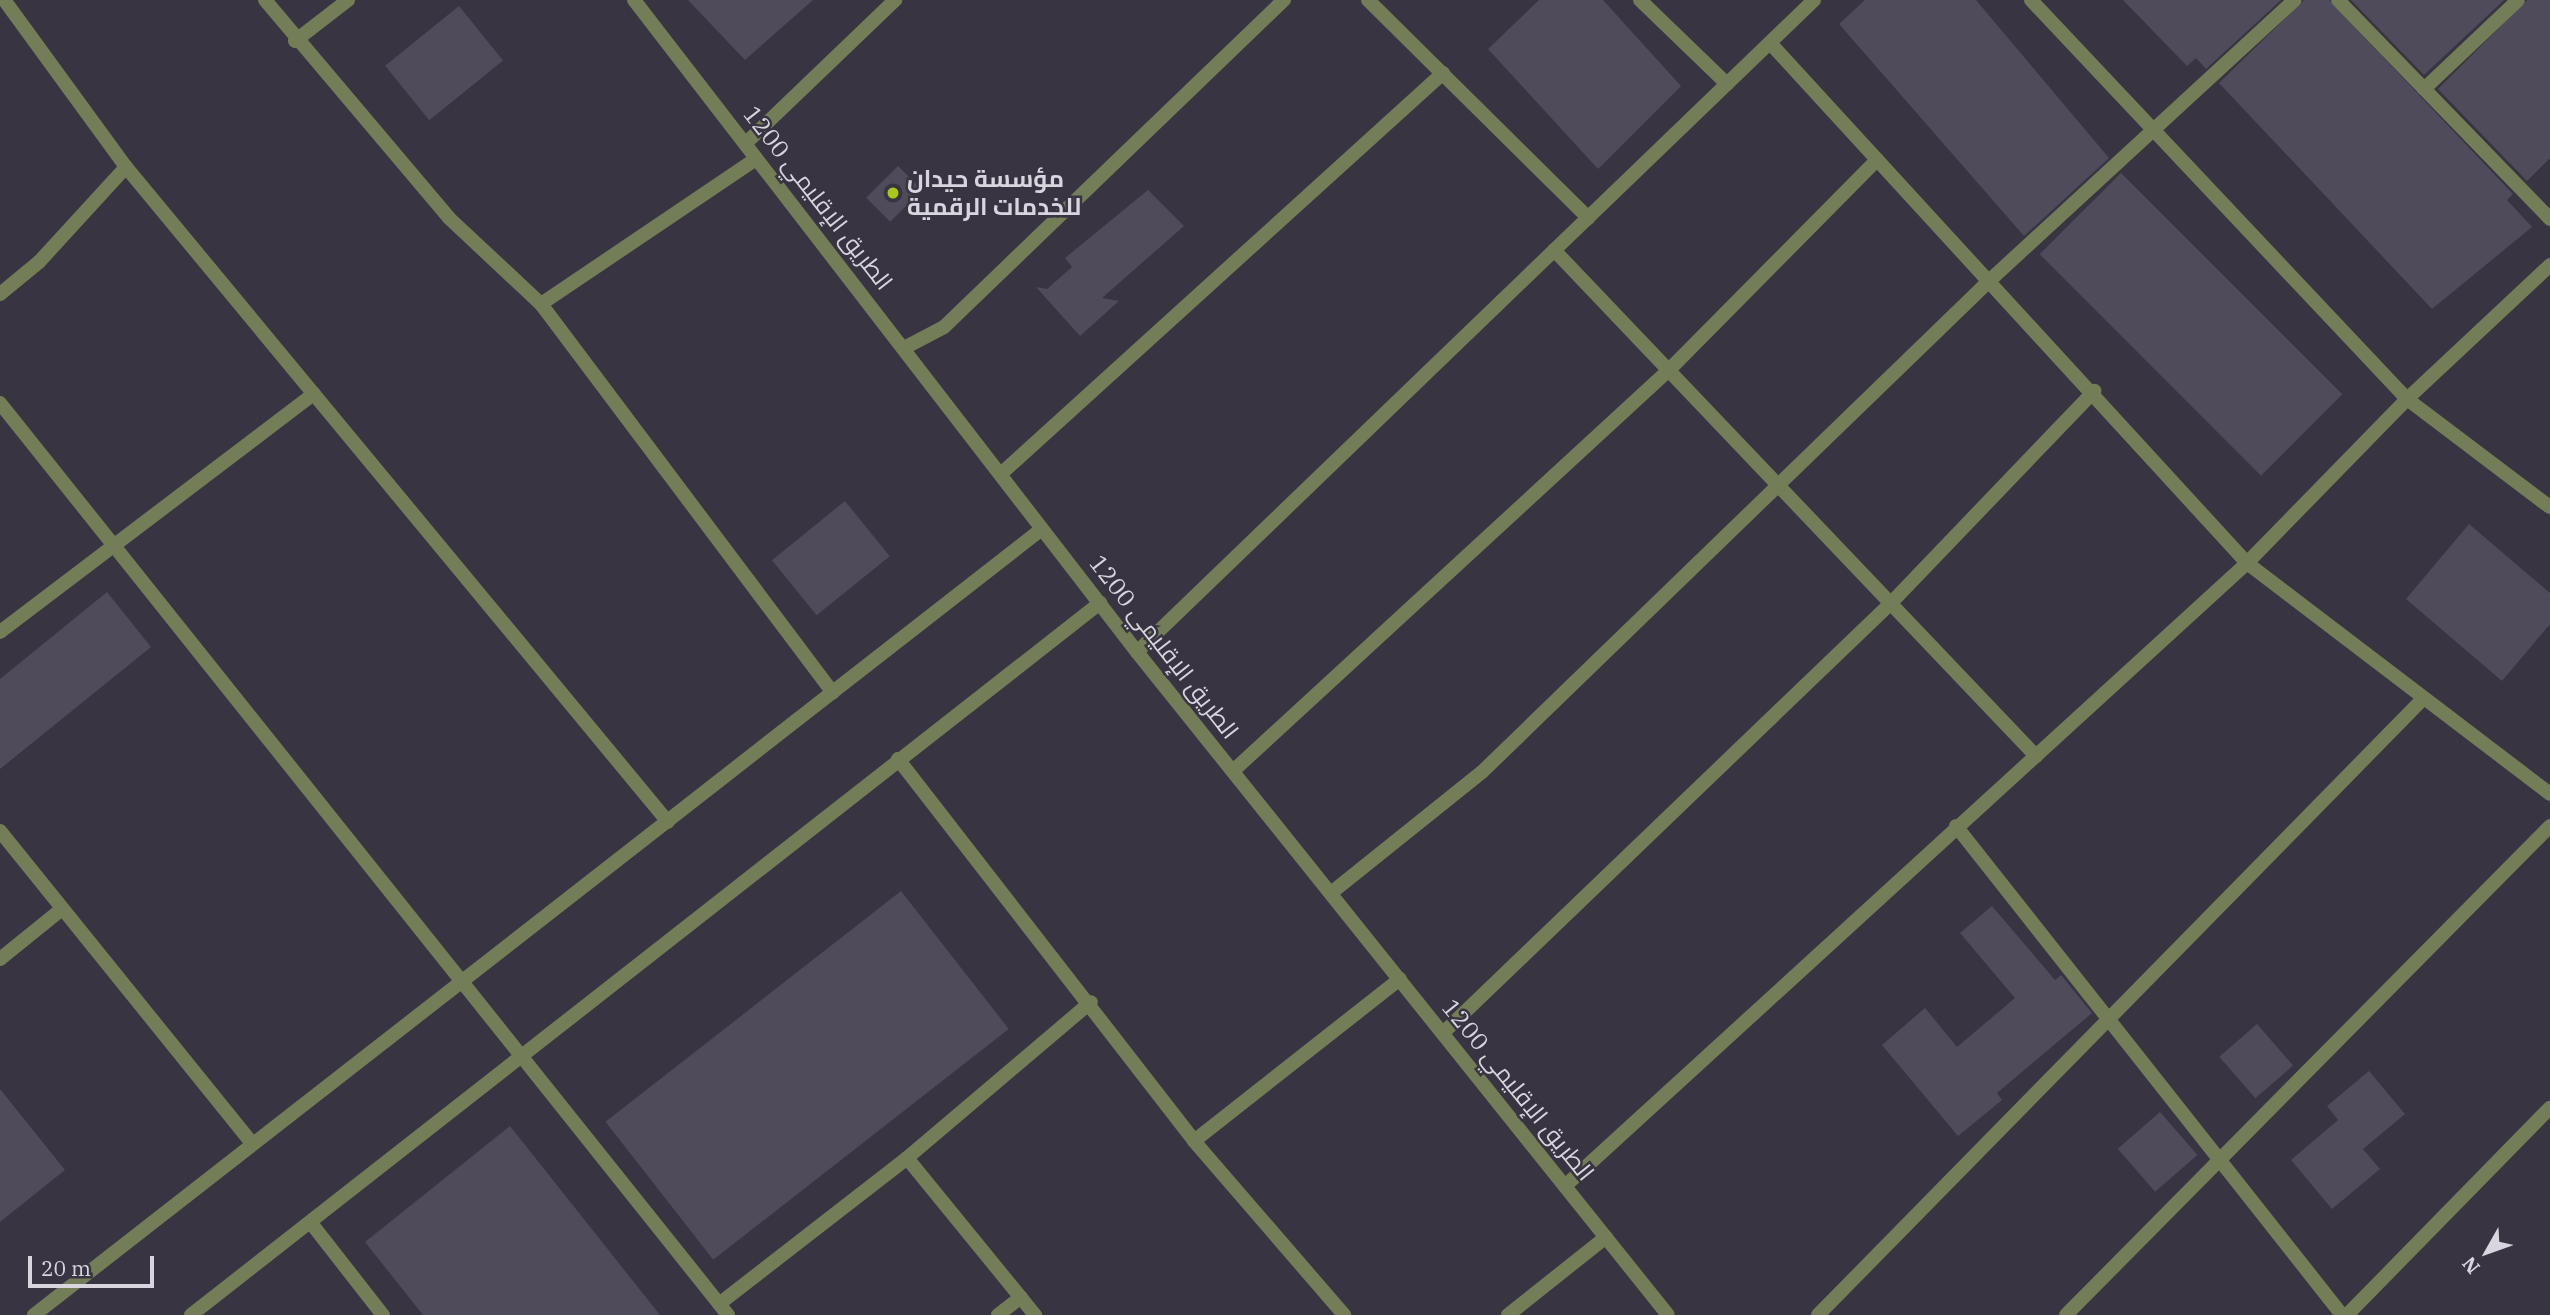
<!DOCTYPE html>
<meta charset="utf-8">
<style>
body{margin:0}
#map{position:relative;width:2550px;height:1315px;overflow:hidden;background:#383442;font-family:"IBM Plex Serif",Cairo,serif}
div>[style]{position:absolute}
.building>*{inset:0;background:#4f4b5a;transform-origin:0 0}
.minor>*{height:14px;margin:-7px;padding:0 7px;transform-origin:7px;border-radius:7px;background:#737d57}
.tertiary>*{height:14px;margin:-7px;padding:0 7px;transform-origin:7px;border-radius:7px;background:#737d57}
.dots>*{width:19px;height:19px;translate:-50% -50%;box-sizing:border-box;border:4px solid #383442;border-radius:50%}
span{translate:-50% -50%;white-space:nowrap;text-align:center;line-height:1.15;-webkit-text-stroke:5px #383442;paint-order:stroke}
.poi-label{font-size:24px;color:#d8d5de;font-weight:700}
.left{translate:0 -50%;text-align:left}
.street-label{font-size:24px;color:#d8d5de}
.north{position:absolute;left:2452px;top:1217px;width:70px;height:70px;-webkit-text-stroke:5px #383442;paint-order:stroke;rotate:230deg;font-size:19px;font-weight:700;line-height:28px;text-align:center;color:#d8d5de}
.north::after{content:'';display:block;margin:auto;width:24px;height:32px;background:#d8d5de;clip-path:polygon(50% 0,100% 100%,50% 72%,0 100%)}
.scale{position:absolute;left:28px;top:1256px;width:126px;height:32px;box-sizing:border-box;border:4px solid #d8d5de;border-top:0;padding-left:9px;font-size:21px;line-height:24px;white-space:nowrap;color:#d8d5de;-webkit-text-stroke:5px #383442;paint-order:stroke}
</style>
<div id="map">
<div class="building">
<div style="clip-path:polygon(688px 0,813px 0,745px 60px)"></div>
<div style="clip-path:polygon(1539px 0,1603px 0,1681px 86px,1598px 169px,1488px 49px)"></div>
<div style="clip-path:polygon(1865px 0,1976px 0,2109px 158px,2024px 236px,1839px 24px)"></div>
<div style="clip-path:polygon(2123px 0,2281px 0,2206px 69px,2196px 58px,2187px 66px)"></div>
<div style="clip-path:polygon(2304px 0,2329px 0,2513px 194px,2507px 200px,2532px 227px,2432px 309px,2219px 83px)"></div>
<div style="clip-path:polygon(2351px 0,2504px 0,2424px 75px)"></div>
<div style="clip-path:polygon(2527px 0,2550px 0,2550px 158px,2527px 181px,2438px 89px)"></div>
<div style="left:459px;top:6px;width:70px;height:95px;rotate:51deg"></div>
<div style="left:898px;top:166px;width:34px;height:45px;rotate:45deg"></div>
<div style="left:2121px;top:173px;width:313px;height:115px;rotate:45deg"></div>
<div style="clip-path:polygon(1148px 190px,1184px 226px,1102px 298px,1119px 301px,1080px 336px,1036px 287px,1047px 289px,1072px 267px,1065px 258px)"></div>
<div style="left:845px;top:501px;width:71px;height:94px;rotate:51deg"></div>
<div style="clip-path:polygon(2469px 524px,2550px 593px,2550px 624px,2502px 681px,2406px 599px)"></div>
<div style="clip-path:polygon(107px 592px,151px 647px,0 769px,0 679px)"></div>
<div style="left:901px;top:891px;width:175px;height:375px;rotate:52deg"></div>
<div style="clip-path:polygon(1992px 906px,2055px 980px,2061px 975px,2092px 1013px,1997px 1093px,2002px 1100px,1958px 1136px,1882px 1045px,1925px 1008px,1957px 1047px,2015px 998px,1960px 933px)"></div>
<div style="left:2257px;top:1024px;width:55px;height:50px;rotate:49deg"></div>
<div style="clip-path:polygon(2369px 1071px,2405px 1114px,2363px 1149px,2380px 1169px,2332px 1209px,2291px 1160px,2338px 1120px,2327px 1106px)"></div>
<div style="clip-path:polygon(0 1089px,65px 1170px,0 1222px)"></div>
<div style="left:2160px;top:1112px;width:57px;height:56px;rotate:49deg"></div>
<div style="clip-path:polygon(510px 1126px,660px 1315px,423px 1315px,365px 1242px)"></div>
</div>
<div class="minor">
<div style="left:265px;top:0;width:285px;rotate:49.8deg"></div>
<div style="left:449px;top:218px;width:126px;rotate:43.1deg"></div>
<div style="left:541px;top:304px;width:486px;rotate:53.1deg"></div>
<div style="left:1368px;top:0;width:310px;rotate:44.7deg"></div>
<div style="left:1640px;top:0;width:121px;rotate:44deg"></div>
<div style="left:2031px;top:0;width:548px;rotate:46.7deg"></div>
<div style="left:2407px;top:399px;width:179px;rotate:37.1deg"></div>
<div style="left:2338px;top:0;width:305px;rotate:45.9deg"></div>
<div style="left:295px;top:41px;width:67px;rotate:-37.7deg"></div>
<div style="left:1770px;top:43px;width:706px;rotate:47.47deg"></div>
<div style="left:2247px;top:563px;width:381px;rotate:37.3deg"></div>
<div style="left:2424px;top:89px;width:129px;rotate:-43.4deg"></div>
<div style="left:746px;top:143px;width:207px;rotate:-43.8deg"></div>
<div style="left:126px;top:167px;width:850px;rotate:50.39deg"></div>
<div style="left:1554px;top:250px;width:699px;rotate:46.39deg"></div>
<div style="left:0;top:294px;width:50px;rotate:-39.4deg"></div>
<div style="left:39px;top:262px;width:129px;rotate:-47.5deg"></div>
<div style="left:126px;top:167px;width:207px;rotate:-126.1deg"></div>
<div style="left:541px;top:304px;width:259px;rotate:-34deg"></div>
<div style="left:906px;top:347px;width:43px;rotate:-27.8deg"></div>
<div style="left:944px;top:327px;width:472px;rotate:-43.9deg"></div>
<div style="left:0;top:403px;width:1167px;rotate:51.4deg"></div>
<div style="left:1003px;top:472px;width:594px;rotate:-42.2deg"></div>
<div style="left:0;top:632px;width:394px;rotate:-37.2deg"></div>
<div style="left:1137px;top:652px;width:940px;rotate:-43.92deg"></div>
<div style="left:898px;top:759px;width:483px;rotate:52.2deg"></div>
<div style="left:1194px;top:1141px;width:230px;rotate:49.2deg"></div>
<div style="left:1233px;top:771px;width:592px;rotate:-42.61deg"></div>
<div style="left:1669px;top:370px;width:296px;rotate:-45.3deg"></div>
<div style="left:1956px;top:826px;width:623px;rotate:51.71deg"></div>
<div style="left:0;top:831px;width:402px;rotate:51.1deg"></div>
<div style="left:1331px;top:893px;width:193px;rotate:-38.7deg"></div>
<div style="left:1482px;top:772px;width:706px;rotate:-44.08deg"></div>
<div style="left:1989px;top:281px;width:415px;rotate:-42.6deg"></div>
<div style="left:0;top:959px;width:80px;rotate:-38.9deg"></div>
<div style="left:1443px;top:1033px;width:621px;rotate:-43.83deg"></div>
<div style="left:1891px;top:603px;width:294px;rotate:-46.2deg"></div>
<div style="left:1194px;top:1141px;width:262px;rotate:-38.2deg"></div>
<div style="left:907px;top:1158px;width:203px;rotate:50.8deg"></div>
<div style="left:1565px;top:1186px;width:924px;rotate:-42.41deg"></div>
<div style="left:2247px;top:563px;width:229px;rotate:-45.7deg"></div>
<div style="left:2407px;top:399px;width:196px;rotate:-43.1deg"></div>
<div style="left:311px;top:1223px;width:117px;rotate:52deg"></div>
<div style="left:719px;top:1304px;width:238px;rotate:-37.8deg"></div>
<div style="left:907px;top:1158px;width:241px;rotate:-40.3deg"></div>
<div style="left:998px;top:1315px;width:29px;rotate:-38deg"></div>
<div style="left:1508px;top:1315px;width:125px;rotate:-38.5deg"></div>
<div style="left:1818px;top:1315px;width:862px;rotate:-45.52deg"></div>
<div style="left:2066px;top:1315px;width:688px;rotate:-45.29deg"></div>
<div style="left:2347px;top:1315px;width:290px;rotate:-45.6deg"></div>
</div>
<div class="tertiary">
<div style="left:634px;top:0;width:823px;rotate:52.35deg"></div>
<div style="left:1137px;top:652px;width:849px;rotate:51.31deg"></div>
<div style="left:34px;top:1315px;width:1278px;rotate:-37.95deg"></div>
<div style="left:191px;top:1315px;width:1155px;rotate:-38.07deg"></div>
</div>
<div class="dots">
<div style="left:893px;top:193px;background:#a9c71b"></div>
</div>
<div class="poi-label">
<span class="left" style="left:907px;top:193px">مؤسسة حيدان<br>للخدمات الرقمية</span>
</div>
<div class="street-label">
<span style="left:818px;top:198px;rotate:52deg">الطريق الإقليمي 1200</span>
<span style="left:1164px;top:647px;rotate:52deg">الطريق الإقليمي 1200</span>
<span style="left:1518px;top:1090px;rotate:51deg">الطريق الإقليمي 1200</span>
</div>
<div class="north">N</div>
<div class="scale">20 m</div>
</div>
